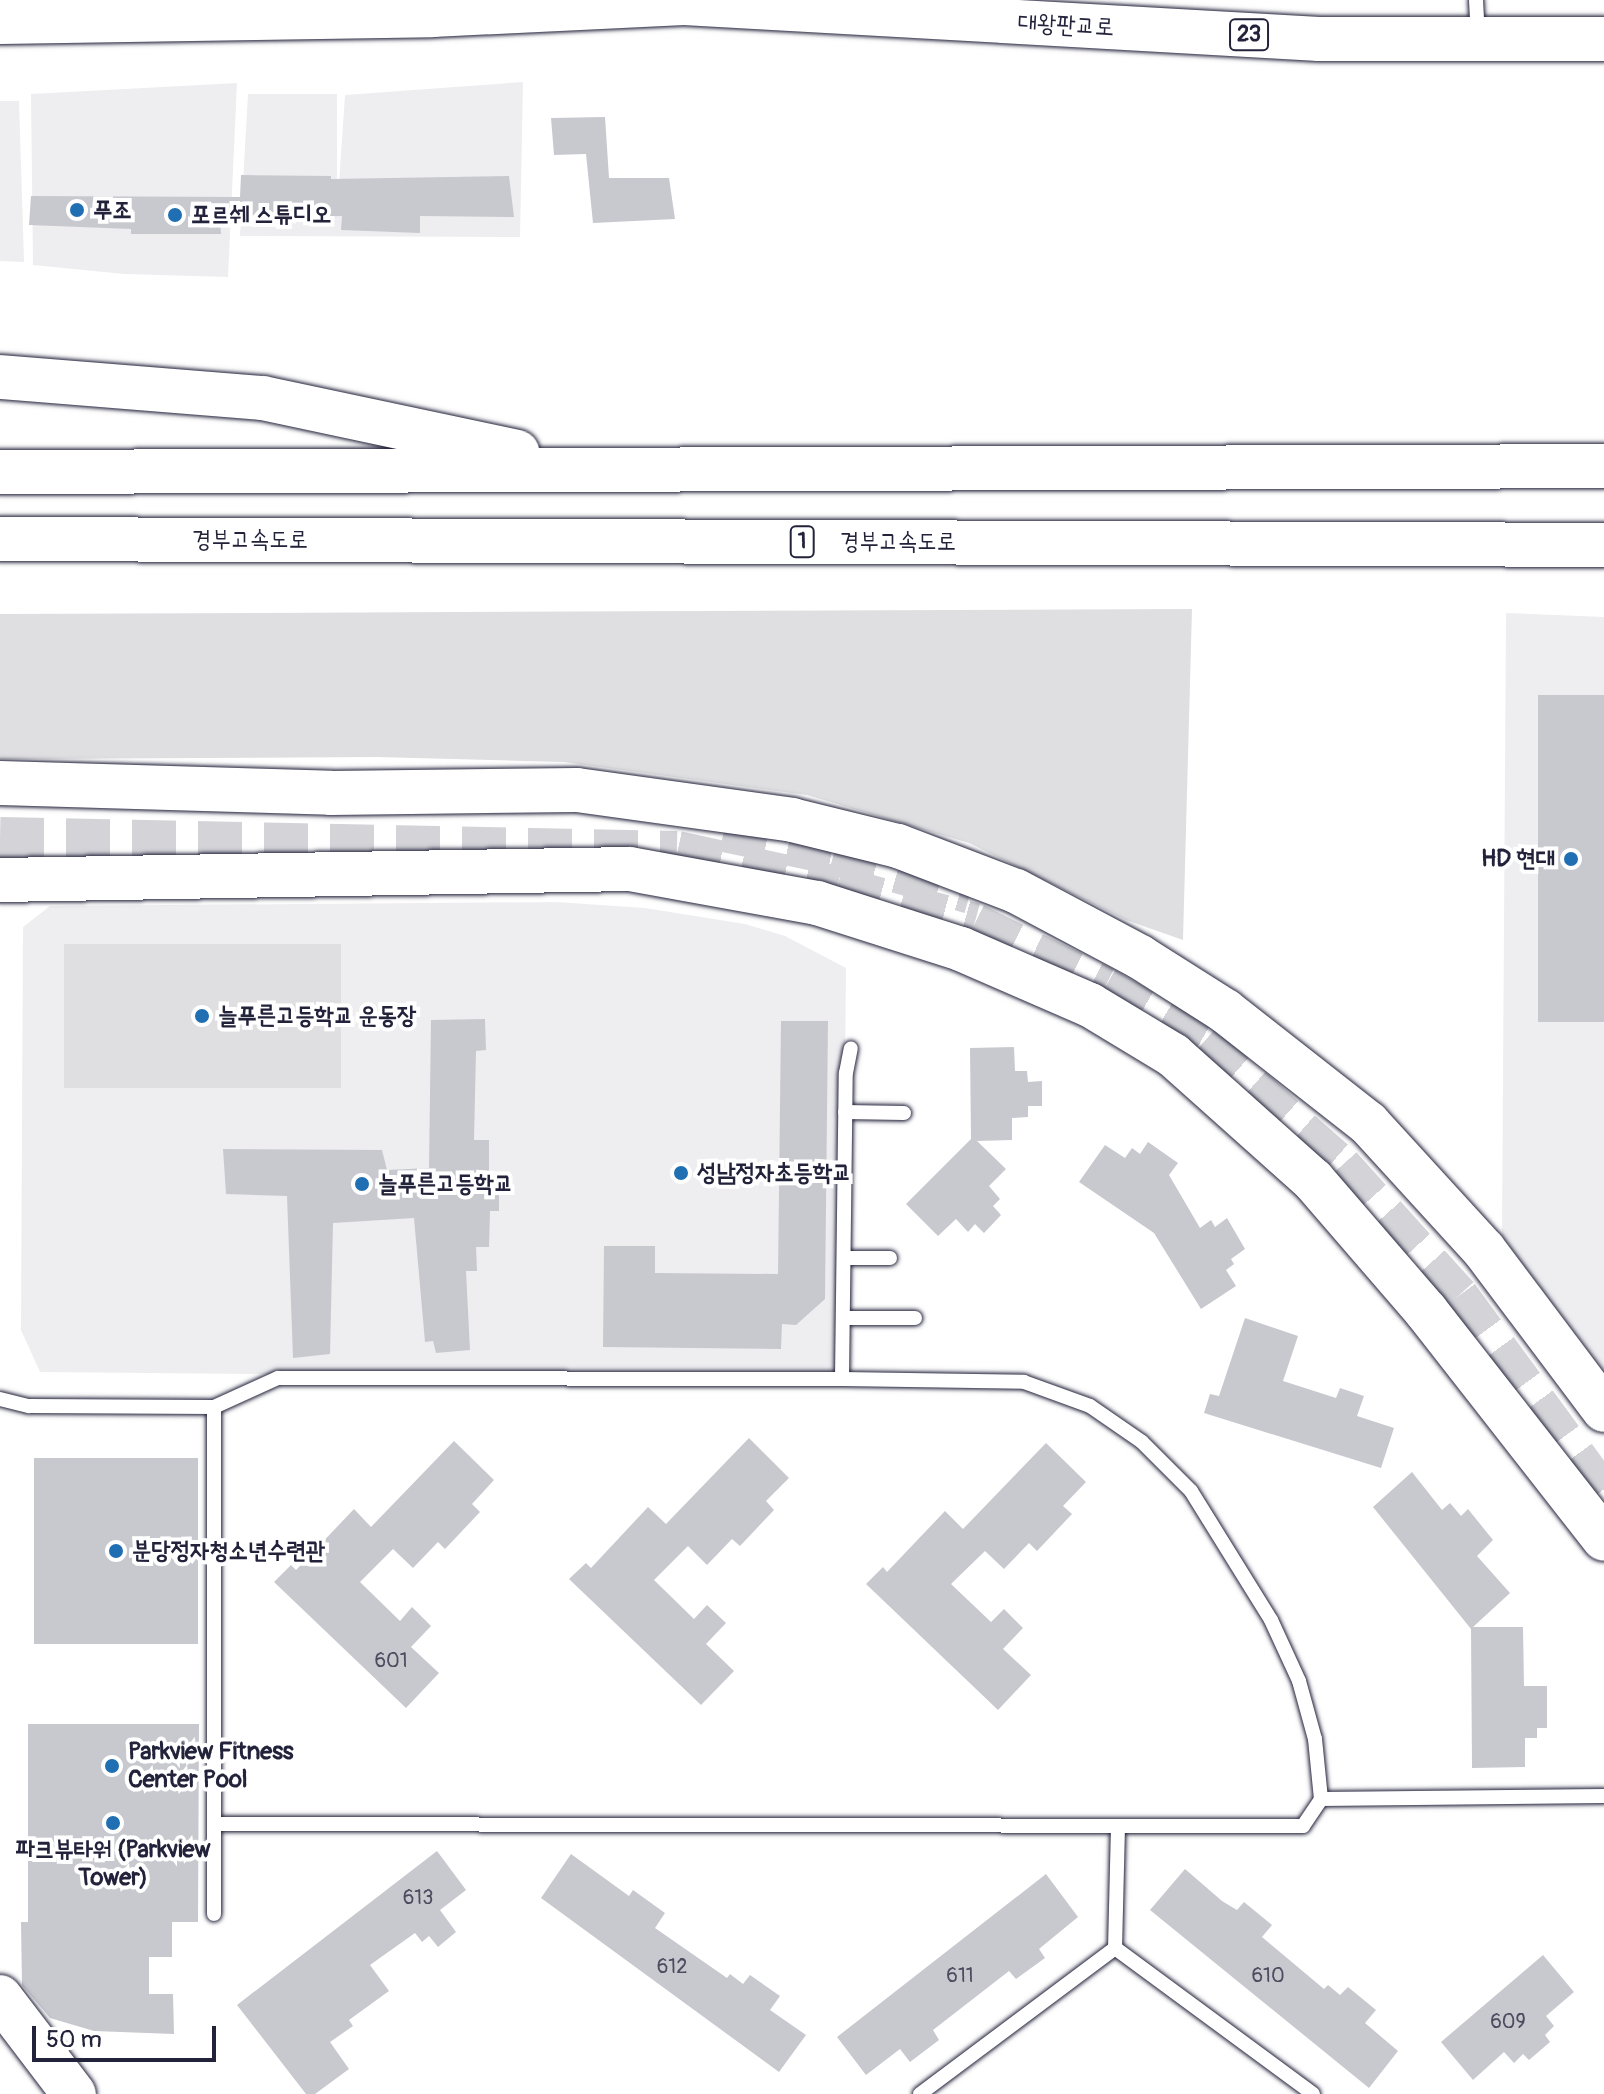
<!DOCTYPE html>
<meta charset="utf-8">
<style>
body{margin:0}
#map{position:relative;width:1604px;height:2094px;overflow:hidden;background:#fff;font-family:Pangolin,"Poor Story",sans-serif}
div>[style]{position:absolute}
.built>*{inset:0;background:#eeeef1}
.green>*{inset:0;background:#dfdfe2;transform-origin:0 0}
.building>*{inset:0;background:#c8c8cf;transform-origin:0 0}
.trunk-tunnel>*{height:44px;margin-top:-22px;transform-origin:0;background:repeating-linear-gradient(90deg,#d3d3d8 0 44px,transparent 0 66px)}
.roads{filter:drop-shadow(0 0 2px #22223b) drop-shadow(0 0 2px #22223b)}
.service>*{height:14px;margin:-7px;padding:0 7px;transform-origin:7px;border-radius:7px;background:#fff}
.primary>*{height:44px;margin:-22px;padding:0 22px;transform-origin:22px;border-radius:22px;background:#fff}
.trunk>*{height:44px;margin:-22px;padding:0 22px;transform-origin:22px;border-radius:22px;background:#fff}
.motorway>*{height:44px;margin:-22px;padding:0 22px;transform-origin:22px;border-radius:22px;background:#fff}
.dots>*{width:22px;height:22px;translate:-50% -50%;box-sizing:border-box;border:4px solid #fff;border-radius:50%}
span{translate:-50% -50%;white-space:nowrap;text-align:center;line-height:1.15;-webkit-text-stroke:8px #fff;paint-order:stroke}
.number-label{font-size:20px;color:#4c4c60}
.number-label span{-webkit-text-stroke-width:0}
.shield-label span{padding:2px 6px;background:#fff;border:2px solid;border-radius:6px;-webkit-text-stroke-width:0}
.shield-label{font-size:22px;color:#22223b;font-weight:700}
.street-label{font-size:24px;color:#22223b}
.poi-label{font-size:24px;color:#22223b;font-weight:700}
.left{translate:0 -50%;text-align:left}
.right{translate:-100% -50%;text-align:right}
.scale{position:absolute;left:32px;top:2026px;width:184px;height:36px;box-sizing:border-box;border:4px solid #22223b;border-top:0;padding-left:10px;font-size:24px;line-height:28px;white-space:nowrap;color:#22223b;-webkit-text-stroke:6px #fff;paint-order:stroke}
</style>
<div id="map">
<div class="built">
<div style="clip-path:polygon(523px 82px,520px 237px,240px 236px,248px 94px,337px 94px,337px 213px,345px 95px)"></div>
<div style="clip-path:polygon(237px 83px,228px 277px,124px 274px,33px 265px,31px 94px)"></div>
<div style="clip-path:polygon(0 101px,19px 101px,24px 262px,0 261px)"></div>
<div style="clip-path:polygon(1506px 613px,1604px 617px,1604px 1371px,1502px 1237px)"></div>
<div style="clip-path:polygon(556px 902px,645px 908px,745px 924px,785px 936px,846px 968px,842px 1379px,40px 1372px,21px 1330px,23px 927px,50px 906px)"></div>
</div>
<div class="green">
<div style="clip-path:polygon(1192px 609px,1183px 940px,1126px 920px,969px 843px,807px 795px,564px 762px,377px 757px,0 759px,0 614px)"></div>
<div style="left:64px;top:944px;width:277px;height:144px"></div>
</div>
<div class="building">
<div style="clip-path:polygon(605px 117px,609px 178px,669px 178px,675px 219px,593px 223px,586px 154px,554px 155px,551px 118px)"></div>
<div style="clip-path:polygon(241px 175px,331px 176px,331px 179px,509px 176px,514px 217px,420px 216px,420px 233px,341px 230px,342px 216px,220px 219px,221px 234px,131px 234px,131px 229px,29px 225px,31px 196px,240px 197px)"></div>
<div style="left:1538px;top:695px;width:66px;height:327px"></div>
<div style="clip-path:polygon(485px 1019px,486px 1050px,476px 1051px,474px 1140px,489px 1140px,489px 1174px,499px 1174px,499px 1211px,490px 1211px,489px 1247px,476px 1247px,477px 1271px,466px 1271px,470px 1350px,436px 1353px,433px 1341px,425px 1342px,414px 1218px,333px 1223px,330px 1354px,293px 1358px,287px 1196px,226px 1194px,223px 1149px,382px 1150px,387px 1170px,429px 1168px,431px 1020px)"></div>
<div style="clip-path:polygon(781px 1021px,828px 1021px,825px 1299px,796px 1325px,782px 1324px,781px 1349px,603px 1347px,604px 1246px,655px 1246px,655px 1273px,778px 1274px)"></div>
<div style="clip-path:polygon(1014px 1047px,1015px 1071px,1027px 1071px,1028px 1082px,1042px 1081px,1042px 1106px,1028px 1106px,1028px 1117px,1012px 1118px,1012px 1140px,977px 1141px,1006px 1169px,989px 1186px,1000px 1199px,993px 1206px,1001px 1215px,984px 1233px,975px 1224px,968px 1232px,956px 1219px,938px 1236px,906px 1204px,971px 1139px,970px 1048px)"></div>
<div style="clip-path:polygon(1148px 1142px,1178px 1163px,1169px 1175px,1200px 1228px,1211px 1220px,1215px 1227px,1227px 1218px,1245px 1249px,1231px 1259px,1234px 1264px,1226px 1270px,1236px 1286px,1201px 1309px,1154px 1233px,1079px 1182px,1105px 1145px,1125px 1158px,1132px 1148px,1140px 1154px)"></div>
<div style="clip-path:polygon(1245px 1318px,1298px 1336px,1283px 1381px,1336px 1398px,1340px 1388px,1364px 1396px,1357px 1416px,1394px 1428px,1381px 1468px,1204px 1413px,1210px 1394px,1219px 1396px)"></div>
<div style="clip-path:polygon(749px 1438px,789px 1478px,766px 1501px,774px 1510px,740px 1546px,732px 1539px,707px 1565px,688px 1546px,654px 1580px,694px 1619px,707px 1605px,726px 1623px,706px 1644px,734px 1671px,701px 1705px,569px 1579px,586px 1563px,591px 1568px,648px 1507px,666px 1524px)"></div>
<div style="clip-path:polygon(454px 1441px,494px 1480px,472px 1504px,480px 1512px,445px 1549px,438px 1542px,413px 1568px,393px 1549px,360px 1582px,400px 1621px,412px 1607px,431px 1626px,411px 1647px,439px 1673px,406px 1708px,274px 1582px,291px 1565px,296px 1570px,354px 1509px,371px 1527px)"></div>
<div style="clip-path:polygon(1046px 1443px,1086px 1482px,1063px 1506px,1072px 1514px,1037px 1551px,1029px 1543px,1004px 1569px,985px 1551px,951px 1584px,991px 1622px,1004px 1609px,1023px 1628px,1003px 1649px,1031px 1675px,998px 1710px,866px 1584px,883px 1567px,887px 1572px,945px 1511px,963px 1529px)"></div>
<div style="left:34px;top:1458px;width:164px;height:186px"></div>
<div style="clip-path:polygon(1412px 1472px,1442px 1510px,1450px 1503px,1461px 1516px,1468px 1509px,1493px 1540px,1477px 1556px,1510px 1593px,1473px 1627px,1523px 1627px,1524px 1686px,1547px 1686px,1547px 1728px,1537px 1728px,1537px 1738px,1525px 1738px,1525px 1767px,1472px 1768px,1471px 1629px,1373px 1507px)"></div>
<div style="clip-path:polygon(28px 1724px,199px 1724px,198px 1922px,172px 1922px,172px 1957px,149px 1957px,149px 1994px,173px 1994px,174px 2034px,94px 2031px,50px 2018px,22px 1985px,21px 1922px,28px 1922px)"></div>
<div style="clip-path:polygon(437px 1851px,466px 1890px,440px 1910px,456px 1932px,438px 1947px,429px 1936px,422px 1942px,415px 1933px,370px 1965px,389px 1991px,349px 2020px,353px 2026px,330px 2042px,349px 2069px,315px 2094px,306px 2094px,237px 2005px)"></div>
<div style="clip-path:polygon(571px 1854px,629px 1896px,633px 1890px,665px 1913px,655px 1928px,727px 1978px,730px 1974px,743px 1984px,750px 1975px,780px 1996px,770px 2010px,806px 2035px,779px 2072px,541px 1898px)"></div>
<div style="clip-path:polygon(1185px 1869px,1222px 1901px,1237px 1910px,1244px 1902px,1272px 1925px,1262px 1937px,1324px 1989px,1328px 1985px,1340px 1995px,1348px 1987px,1376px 2010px,1365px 2023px,1398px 2051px,1369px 2088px,1150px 1910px)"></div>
<div style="clip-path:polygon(1046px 1874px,1078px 1917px,1039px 1949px,1045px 1958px,1016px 1979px,1009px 1971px,933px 2030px,939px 2040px,910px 2062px,900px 2049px,866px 2075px,837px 2037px)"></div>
<div style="clip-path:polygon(1543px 1955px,1574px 1992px,1546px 2016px,1554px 2026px,1545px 2035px,1550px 2042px,1529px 2060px,1523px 2054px,1514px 2063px,1504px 2052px,1473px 2080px,1441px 2042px)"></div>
</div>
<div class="trunk-tunnel">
<div style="left:724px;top:830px;width:112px;rotate:11.8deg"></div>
<div style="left:834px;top:853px;width:142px;rotate:15.9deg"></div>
<div style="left:0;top:839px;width:677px;rotate:1.18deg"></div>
<div style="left:677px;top:853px;width:164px;rotate:12.3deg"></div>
<div style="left:837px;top:888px;width:142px;rotate:15.1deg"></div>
<div style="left:974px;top:925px;width:145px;rotate:26.2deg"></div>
<div style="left:1104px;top:989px;width:112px;rotate:30deg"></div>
<div style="left:1201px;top:1045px;width:185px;rotate:41.3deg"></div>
<div style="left:1340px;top:1167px;width:175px;rotate:48deg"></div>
<div style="left:1457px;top:1297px;width:249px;rotate:53.8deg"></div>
</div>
<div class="roads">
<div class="service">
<div style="left:1476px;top:0;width:36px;rotate:87deg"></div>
<div style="left:845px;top:1112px;width:59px;rotate:1deg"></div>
<div style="left:844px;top:1258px;width:46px"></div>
<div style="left:843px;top:1318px;width:72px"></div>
<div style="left:842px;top:1379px;width:182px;rotate:0.9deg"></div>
<div style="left:1024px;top:1382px;width:70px;rotate:20deg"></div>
<div style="left:1090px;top:1406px;width:63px;rotate:34.7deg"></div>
<div style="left:1142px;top:1442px;width:69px;rotate:45deg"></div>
<div style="left:1191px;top:1491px;width:152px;rotate:58.2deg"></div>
<div style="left:1271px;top:1620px;width:67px;rotate:65.3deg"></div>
<div style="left:1299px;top:1681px;width:60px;rotate:74.6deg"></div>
<div style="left:1315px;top:1739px;width:60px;rotate:84.3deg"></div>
<div style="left:0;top:1399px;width:30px;rotate:14deg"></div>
<div style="left:29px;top:1406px;width:185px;rotate:0.3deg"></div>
<div style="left:214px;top:1407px;width:417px;rotate:90deg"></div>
<div style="left:214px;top:1824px;width:1089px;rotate:0.11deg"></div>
<div style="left:1303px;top:1826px;width:32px;rotate:-56deg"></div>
<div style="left:1321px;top:1799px;width:283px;rotate:-0.6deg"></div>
<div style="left:214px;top:1407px;width:70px;rotate:-24.4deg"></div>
<div style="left:278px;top:1378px;width:564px;rotate:0.1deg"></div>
<div style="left:842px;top:1379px;width:306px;rotate:-89.3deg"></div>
<div style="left:846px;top:1073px;width:25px;rotate:-79deg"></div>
<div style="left:214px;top:1824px;width:90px;rotate:90deg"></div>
<div style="left:1118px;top:1826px;width:122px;rotate:91.4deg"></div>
<div style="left:1115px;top:1948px;width:246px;rotate:36.4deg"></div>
<div style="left:920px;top:2094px;width:244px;rotate:-36.8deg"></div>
</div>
<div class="primary">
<div style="left:0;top:22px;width:432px;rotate:-0.9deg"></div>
<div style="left:432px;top:15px;width:252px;rotate:-2.7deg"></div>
<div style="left:684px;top:3px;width:636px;rotate:3.24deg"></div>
<div style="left:1319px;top:39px;width:285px"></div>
<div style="left:0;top:1997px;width:122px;rotate:52.7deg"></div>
</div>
<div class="trunk">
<div style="left:0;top:783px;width:331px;rotate:1.7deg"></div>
<div style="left:331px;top:793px;width:246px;rotate:-0.7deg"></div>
<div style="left:577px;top:790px;width:217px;rotate:7.9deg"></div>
<div style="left:792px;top:820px;width:109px;rotate:13.8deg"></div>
<div style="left:898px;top:846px;width:126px;rotate:20.9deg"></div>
<div style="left:1016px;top:891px;width:140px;rotate:28deg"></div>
<div style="left:1140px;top:957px;width:101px;rotate:32.4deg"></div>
<div style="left:1225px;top:1011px;width:182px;rotate:38.1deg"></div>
<div style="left:1368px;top:1123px;width:172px;rotate:47.6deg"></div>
<div style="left:1484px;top:1250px;width:200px;rotate:53.1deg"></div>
<div style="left:0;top:880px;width:630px;rotate:-1deg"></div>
<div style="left:630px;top:869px;width:190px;rotate:10.3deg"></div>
<div style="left:817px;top:903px;width:151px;rotate:17.7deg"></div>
<div style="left:961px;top:949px;width:141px;rotate:23.5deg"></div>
<div style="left:1090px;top:1005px;width:97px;rotate:31.1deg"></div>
<div style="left:1173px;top:1055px;width:188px;rotate:41.8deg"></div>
<div style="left:1313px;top:1180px;width:173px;rotate:49.2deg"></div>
<div style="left:1426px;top:1311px;width:289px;rotate:52deg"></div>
</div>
<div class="motorway">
<div style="left:0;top:377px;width:264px;rotate:4.6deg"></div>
<div style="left:263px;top:398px;width:260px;rotate:12deg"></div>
<div style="left:0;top:472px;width:1604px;rotate:-0.21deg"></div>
<div style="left:0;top:539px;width:1604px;rotate:0.21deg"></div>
</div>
</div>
<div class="dots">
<div style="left:77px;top:210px;background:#1f6fb2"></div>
<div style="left:175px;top:215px;background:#1f6fb2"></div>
<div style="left:1571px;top:859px;background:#1f6fb2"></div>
<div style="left:202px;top:1016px;background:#1f6fb2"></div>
<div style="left:681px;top:1173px;background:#1f6fb2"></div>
<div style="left:362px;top:1184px;background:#1f6fb2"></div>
<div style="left:116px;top:1551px;background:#1f6fb2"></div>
<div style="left:112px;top:1766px;background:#1f6fb2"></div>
<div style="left:113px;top:1823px;background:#1f6fb2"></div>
</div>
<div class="number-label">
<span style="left:391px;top:1660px">601</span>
<span style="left:418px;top:1897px">613</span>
<span style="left:672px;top:1966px">612</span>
<span style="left:960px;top:1975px">611</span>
<span style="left:1268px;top:1975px">610</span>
<span style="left:1508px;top:2021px">609</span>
</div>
<div class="shield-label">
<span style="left:1249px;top:35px">23</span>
<span style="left:802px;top:542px">1</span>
</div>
<div class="street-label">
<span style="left:1066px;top:25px;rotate:3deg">대왕판교로</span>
<span style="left:250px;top:540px">경부고속도로</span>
<span style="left:898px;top:542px">경부고속도로</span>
</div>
<div class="poi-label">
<span class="left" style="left:93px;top:210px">푸조</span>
<span class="left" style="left:191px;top:215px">포르쉐 스튜디오</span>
<span class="right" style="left:1555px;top:859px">HD 현대</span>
<span class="left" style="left:218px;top:1016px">늘푸른고등학교 운동장</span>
<span class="left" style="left:697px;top:1173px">성남정자초등학교</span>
<span class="left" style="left:378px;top:1184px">늘푸른고등학교</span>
<span class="left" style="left:132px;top:1551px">분당정자청소년수련관</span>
<span class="left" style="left:128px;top:1766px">Parkview Fitness<br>Center Pool</span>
<span style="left:113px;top:1864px">파크뷰타워 (Parkview<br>Tower)</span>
</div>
<div class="scale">50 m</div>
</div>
